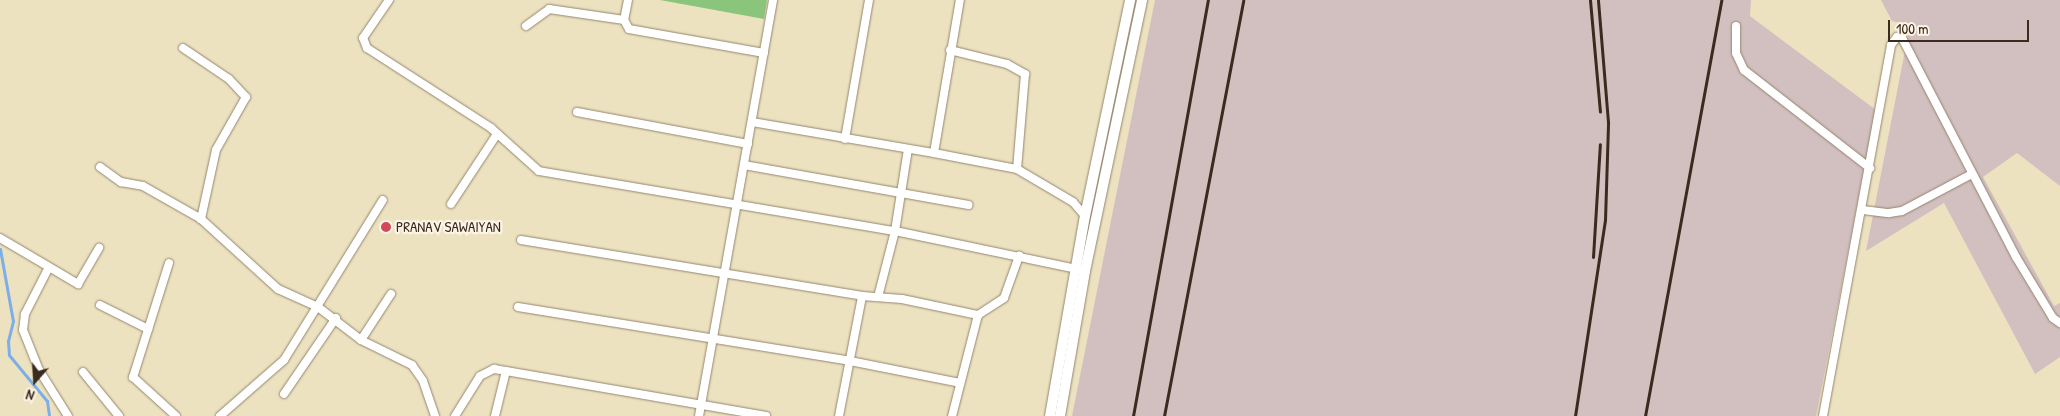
<!DOCTYPE html>
<style>
body{margin:0}
#map{position:relative;width:2060px;height:416px;overflow:hidden;background:#ede2c0;font-family:"Patrick Hand",sans-serif}
div>[style]{position:absolute}
.industrial>*{inset:0;background:#d2bfc0}
.green>*{inset:0;background:#89c67c}
.stream>*{height:3px;margin:-1.5px;padding:0 1.5px;transform-origin:1.5px;border-radius:1.5px;background:#7daee8}
.roads{filter:drop-shadow(0 0 1px #94866f) drop-shadow(0 0 1px #94866f)}
.minor>*{height:8px;margin:-4px;padding:0 4px;transform-origin:4px;border-radius:4px;background:#fff}
.tertiary>*{height:10px;margin:-5px;padding:0 5px;transform-origin:5px;border-radius:5px;background:#fff}
.rail>*{height:3px;margin:-1.5px;padding:0 1.5px;transform-origin:1.5px;border-radius:1.5px;background:#3b2a1e}
.dots>*{width:14px;height:14px;translate:-50% -50%;box-sizing:border-box;border:2px solid #fcf5e5;border-radius:50%}
span{translate:-50% -50%;white-space:nowrap;text-align:center;line-height:1.15;-webkit-text-stroke:4.5px #fcf5e5;paint-order:stroke}
.poi-label{font-size:15px;color:#3b2a1e}
.left{translate:0 -50%;text-align:left}
.north{position:absolute;left:10px;top:356px;width:50px;height:50px;-webkit-text-stroke:4px #fcf5e5;paint-order:stroke;rotate:199deg;font-size:14px;font-weight:700;line-height:20px;text-align:center;color:#3b2a1e}
.north::after{content:'';display:block;margin:auto;width:18px;height:22px;background:#3b2a1e;clip-path:polygon(50% 0,100% 100%,50% 72%,0 100%)}
.scale{position:absolute;left:1888px;top:20px;width:141px;height:22px;box-sizing:border-box;border:2px solid #3b2a1e;border-top:0;padding-left:6px;font-size:15px;line-height:18px;white-space:nowrap;color:#3b2a1e;-webkit-text-stroke:4px #fcf5e5;paint-order:stroke}
</style>
<div id="map">
<div class="industrial">
<div style="clip-path:polygon(1155px 0,1751px 0,1750px 16px,1876px 110px,1816px 416px,1072px 416px)"></div>
<div style="clip-path:polygon(1881px 0,2060px 0,2060px 186px,2017px 153px,1983px 177px,2054px 306px,2060px 303px,2060px 357px,2035px 374px,1944px 203px,1866px 251px,1910px 25px,1892px 21px)"></div>
</div>
<div class="green">
<div style="clip-path:polygon(660px 0,767px 0,764px 19px)"></div>
</div>
<div class="stream">
<div style="left:0;top:249px;width:73px;rotate:79.8deg"></div>
<div style="left:13px;top:321px;width:21px;rotate:104deg"></div>
<div style="left:8px;top:341px;width:14px;rotate:86deg"></div>
<div style="left:9px;top:355px;width:60px;rotate:50.4deg"></div>
<div style="left:47px;top:401px;width:15px;rotate:82deg"></div>
</div>
<div class="roads">
<div class="minor">
<div style="left:389px;top:0;width:46px;rotate:124.4deg"></div>
<div style="left:363px;top:38px;width:11px;rotate:68deg"></div>
<div style="left:367px;top:48px;width:148px;rotate:32.8deg"></div>
<div style="left:491px;top:128px;width:64px;rotate:41.9deg"></div>
<div style="left:539px;top:171px;width:361px;rotate:9.6deg"></div>
<div style="left:895px;top:231px;width:190px;rotate:11.8deg"></div>
<div style="left:628px;top:0;width:20px;rotate:101deg"></div>
<div style="left:624px;top:20px;width:10px;rotate:61deg"></div>
<div style="left:629px;top:29px;width:137px;rotate:10.1deg"></div>
<div style="left:526px;top:26px;width:29px;rotate:-36deg"></div>
<div style="left:549px;top:9px;width:76px;rotate:8.3deg"></div>
<div style="left:1736px;top:26px;width:27px;rotate:90deg"></div>
<div style="left:1736px;top:53px;width:19px;rotate:65deg"></div>
<div style="left:1744px;top:70px;width:160px;rotate:37.9deg"></div>
<div style="left:183px;top:48px;width:55px;rotate:34deg"></div>
<div style="left:229px;top:79px;width:25px;rotate:47deg"></div>
<div style="left:246px;top:97px;width:61px;rotate:119.5deg"></div>
<div style="left:216px;top:150px;width:71px;rotate:102.3deg"></div>
<div style="left:201px;top:219px;width:104px;rotate:42.3deg"></div>
<div style="left:278px;top:289px;width:44px;rotate:24.2deg"></div>
<div style="left:318px;top:307px;width:54px;rotate:37.5deg"></div>
<div style="left:361px;top:340px;width:57px;rotate:26.1deg"></div>
<div style="left:412px;top:365px;width:19px;rotate:55deg"></div>
<div style="left:423px;top:381px;width:37px;rotate:71deg"></div>
<div style="left:950px;top:50px;width:59px;rotate:13.8deg"></div>
<div style="left:1007px;top:64px;width:21px;rotate:29deg"></div>
<div style="left:1025px;top:74px;width:95px;rotate:94.8deg"></div>
<div style="left:577px;top:112px;width:174px;rotate:10.6deg"></div>
<div style="left:752px;top:122px;width:185px;rotate:9.7deg"></div>
<div style="left:934px;top:153px;width:155px;rotate:-80.4deg"></div>
<div style="left:845px;top:139px;width:141px;rotate:-80.2deg"></div>
<div style="left:934px;top:153px;width:85px;rotate:10.9deg"></div>
<div style="left:1017px;top:169px;width:65px;rotate:30.5deg"></div>
<div style="left:1073px;top:202px;width:18px;rotate:49deg"></div>
<div style="left:744px;top:165px;width:228px;rotate:10.1deg"></div>
<div style="left:100px;top:167px;width:26px;rotate:36deg"></div>
<div style="left:121px;top:182px;width:22px;rotate:10deg"></div>
<div style="left:143px;top:186px;width:67px;rotate:29.6deg"></div>
<div style="left:451px;top:204px;width:84px;rotate:-56.7deg"></div>
<div style="left:1863px;top:210px;width:26px;rotate:7deg"></div>
<div style="left:1889px;top:213px;width:13px;rotate:-9deg"></div>
<div style="left:1902px;top:211px;width:79px;rotate:-27.9deg"></div>
<div style="left:0;top:238px;width:91px;rotate:30.5deg"></div>
<div style="left:78px;top:284px;width:42px;rotate:-59.7deg"></div>
<div style="left:521px;top:240px;width:346px;rotate:9.3deg"></div>
<div style="left:169px;top:263px;width:120px;rotate:107.5deg"></div>
<div style="left:133px;top:377px;width:58px;rotate:42.2deg"></div>
<div style="left:48px;top:269px;width:51px;rotate:117.1deg"></div>
<div style="left:25px;top:314px;width:16px;rotate:97deg"></div>
<div style="left:23px;top:330px;width:43px;rotate:68.2deg"></div>
<div style="left:39px;top:370px;width:54px;rotate:57.8deg"></div>
<div style="left:878px;top:297px;width:68px;rotate:-75.6deg"></div>
<div style="left:895px;top:231px;width:83px;rotate:-81deg"></div>
<div style="left:100px;top:305px;width:54px;rotate:26.6deg"></div>
<div style="left:518px;top:307px;width:336px;rotate:9.2deg"></div>
<div style="left:850px;top:361px;width:112px;rotate:11.3deg"></div>
<div style="left:978px;top:315px;width:31px;rotate:-33deg"></div>
<div style="left:1004px;top:298px;width:45px;rotate:-70.3deg"></div>
<div style="left:361px;top:340px;width:55px;rotate:-56.9deg"></div>
<div style="left:83px;top:372px;width:57px;rotate:50.7deg"></div>
<div style="left:284px;top:394px;width:92px;rotate:-55.6deg"></div>
<div style="left:220px;top:416px;width:85px;rotate:-41.2deg"></div>
<div style="left:284px;top:360px;width:188px;rotate:-58.3deg"></div>
<div style="left:455px;top:416px;width:47px;rotate:-58deg"></div>
<div style="left:480px;top:376px;width:16px;rotate:-27deg"></div>
<div style="left:494px;top:369px;width:12px;rotate:9deg"></div>
<div style="left:495px;top:416px;width:46px;rotate:-76.3deg"></div>
<div style="left:506px;top:371px;width:264px;rotate:9.8deg"></div>
<div style="left:699px;top:416px;width:423px;rotate:-79.9deg"></div>
<div style="left:839px;top:416px;width:122px;rotate:-79.1deg"></div>
<div style="left:862px;top:296px;width:40px;rotate:4.3deg"></div>
<div style="left:902px;top:299px;width:78px;rotate:11.9deg"></div>
<div style="left:978px;top:315px;width:104px;rotate:104.4deg"></div>
<div style="left:1823px;top:416px;width:377px;rotate:-79.6deg"></div>
<div style="left:1891px;top:45px;width:10px;rotate:-53deg"></div>
<div style="left:1897px;top:37px;width:5px;rotate:11deg"></div>
<div style="left:1902px;top:38px;width:247px;rotate:62.5deg"></div>
<div style="left:2016px;top:257px;width:71px;rotate:58.8deg"></div>
<div style="left:2053px;top:318px;width:9px;rotate:36deg"></div>
</div>
<div class="tertiary">
<div style="left:1050px;top:416px;width:203px;rotate:-80.1deg"></div>
<div style="left:1085px;top:216px;width:221px;rotate:-78.2deg"></div>
<div style="left:1060px;top:416px;width:147px;rotate:-80.2deg"></div>
<div style="left:1085px;top:271px;width:277px;rotate:-78.1deg"></div>
</div>
</div>
<div class="rail">
<div style="left:1590px;top:0;width:112px;rotate:84.9deg"></div>
<div style="left:1593px;top:257px;width:113px;rotate:-86.5deg"></div>
<div style="left:1133px;top:416px;width:423px;rotate:-79.8deg"></div>
<div style="left:1164px;top:416px;width:423px;rotate:-79.2deg"></div>
<div style="left:1575px;top:416px;width:198px;rotate:-81.3deg"></div>
<div style="left:1605px;top:220px;width:98px;rotate:-88.2deg"></div>
<div style="left:1608px;top:122px;width:122px;rotate:-94.7deg"></div>
<div style="left:1645px;top:416px;width:423px;rotate:-79.6deg"></div>
</div>
<div class="dots">
<div style="left:386px;top:227px;background:#d1495b"></div>
</div>
<div class="poi-label">
<span class="left" style="left:396px;top:227px">PRANAV SAWAIYAN</span>
</div>
<div class="north">N</div>
<div class="scale">100 m</div>
</div>
